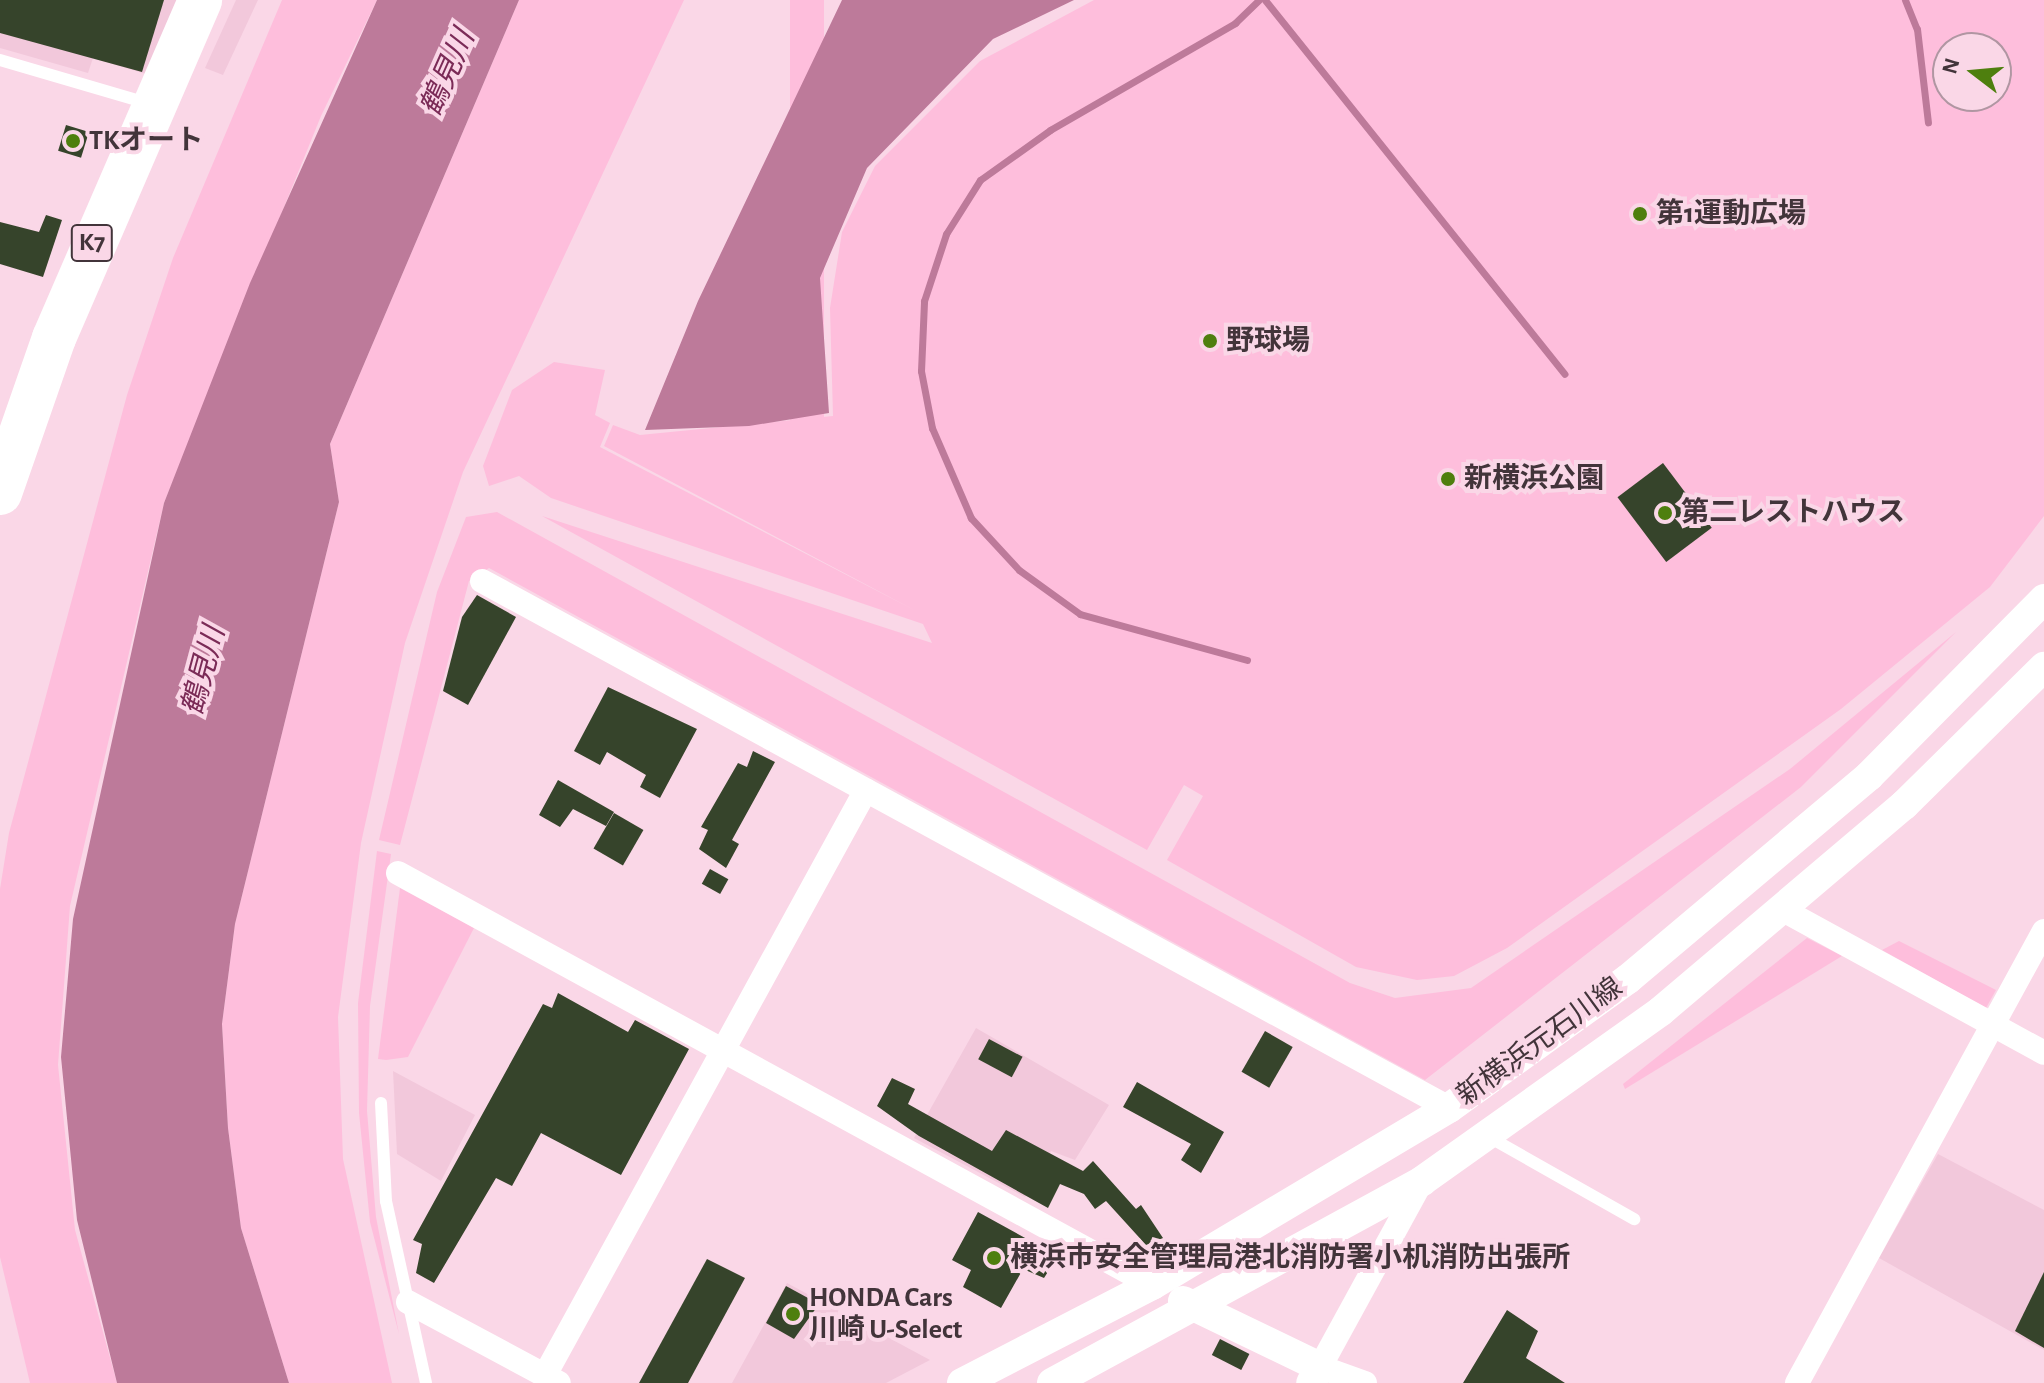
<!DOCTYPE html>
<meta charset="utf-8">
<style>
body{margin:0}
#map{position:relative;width:2044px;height:1383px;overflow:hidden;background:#fad7e7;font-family:"Alegreya Sans","Noto Sans JP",sans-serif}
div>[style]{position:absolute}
.built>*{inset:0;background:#f2c8db}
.green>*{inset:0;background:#febedc;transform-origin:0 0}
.water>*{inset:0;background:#bd7a9a}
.stream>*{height:7px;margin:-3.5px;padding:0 3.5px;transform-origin:3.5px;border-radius:3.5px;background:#bd7a9a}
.building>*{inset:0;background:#36442b;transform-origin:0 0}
.service>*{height:12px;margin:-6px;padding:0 6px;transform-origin:6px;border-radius:6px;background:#fff}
.minor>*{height:24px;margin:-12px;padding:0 12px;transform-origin:12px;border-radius:12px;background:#fff}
.tertiary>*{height:30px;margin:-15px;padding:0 15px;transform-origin:15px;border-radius:15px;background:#fff}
.motorway>*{height:44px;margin:-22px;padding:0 22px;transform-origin:22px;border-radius:22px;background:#fff}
.dots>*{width:22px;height:22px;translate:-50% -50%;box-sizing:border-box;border:4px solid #fad7e7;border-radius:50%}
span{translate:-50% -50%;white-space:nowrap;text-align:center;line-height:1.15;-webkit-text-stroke:8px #fad7e7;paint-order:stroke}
.shield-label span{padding:2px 6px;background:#fad7e7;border:2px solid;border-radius:6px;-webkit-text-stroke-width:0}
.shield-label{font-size:26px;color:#42343a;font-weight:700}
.poi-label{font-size:28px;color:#42343a;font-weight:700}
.left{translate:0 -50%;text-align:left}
.street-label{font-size:28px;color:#42343a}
.water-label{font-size:30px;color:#7b2b57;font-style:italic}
.north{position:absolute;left:1932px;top:32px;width:80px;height:80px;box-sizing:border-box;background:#fad7e7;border:2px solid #b096a2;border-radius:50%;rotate:286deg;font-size:22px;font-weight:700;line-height:32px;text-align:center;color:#42343a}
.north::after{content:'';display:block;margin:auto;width:28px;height:36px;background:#4e7f0e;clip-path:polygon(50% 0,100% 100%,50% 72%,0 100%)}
</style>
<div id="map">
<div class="built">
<div style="clip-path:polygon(0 0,182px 0,146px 74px,93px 58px,88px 73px,0 48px)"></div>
<div style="clip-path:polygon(236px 0,258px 0,223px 75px,205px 68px)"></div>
<div style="clip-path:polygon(976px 1028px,1109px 1105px,1075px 1160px,1051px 1151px,1025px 1197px,914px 1138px)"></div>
<div style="clip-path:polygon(393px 1071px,475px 1115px,441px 1181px,397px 1154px)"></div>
<div style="clip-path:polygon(1938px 1154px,2044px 1210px,2044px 1350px,1879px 1258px)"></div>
<div style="clip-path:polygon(787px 1283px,930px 1360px,886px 1383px,732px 1383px)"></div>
</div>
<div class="green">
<div style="clip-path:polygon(282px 0,377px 0,321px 116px,164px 503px,70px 906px,58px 1065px,75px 1230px,117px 1383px,30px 1383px,0 1257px,0 889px,9px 833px,127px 395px,173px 258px)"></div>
<div style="clip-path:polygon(519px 0,684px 0,463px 472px,405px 643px,361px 843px,338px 1017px,343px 1159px,392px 1383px,289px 1383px,241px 1228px,228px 1128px,222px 1024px,235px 924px,339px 502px,330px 444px)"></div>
<div style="left:790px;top:0;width:34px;height:454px"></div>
<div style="clip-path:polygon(evenodd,1094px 0,2044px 0,2044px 516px,1990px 587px,1841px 709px,1507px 948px,1454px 976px,1417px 980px,1356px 967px,1167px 860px,1203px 796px,1184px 785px,1147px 850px,542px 516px,932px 643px,923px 624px,551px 498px,519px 476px,489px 486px,483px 466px,512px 390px,554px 362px,605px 370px,595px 415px,610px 423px,600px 447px,916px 611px,604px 446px,613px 425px,640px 435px,833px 416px,830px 308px,842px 232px,875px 166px,980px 61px,1094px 0,1948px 48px,1996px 48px,1996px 96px,1948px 96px,1948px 48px)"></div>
<div style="clip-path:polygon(497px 512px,1350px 983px,1395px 998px,1471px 988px,1790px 769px,1956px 632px,1801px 787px,1425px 1080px,489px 568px,469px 581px,400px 845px,379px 840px,437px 592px,466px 517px)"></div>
<div style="clip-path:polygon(377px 851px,391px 854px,370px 1006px,367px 1111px,376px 1217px,399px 1334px,370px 1222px,359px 1113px,358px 1003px)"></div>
<div style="clip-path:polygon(400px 888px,474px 928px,408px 1057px,386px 1060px,378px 1059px)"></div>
<div style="clip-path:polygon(1807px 938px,1842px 956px,1625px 1089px,1623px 1084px)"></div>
<div style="clip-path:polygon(1899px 941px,1996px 990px,1986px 1008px,1882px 950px)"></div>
</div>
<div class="water">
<div style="clip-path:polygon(377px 0,519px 0,330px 444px,339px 502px,235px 924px,222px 1024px,228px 1128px,241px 1228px,289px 1383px,117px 1383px,77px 1220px,61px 1057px,73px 919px,164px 503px,250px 283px)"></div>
<div style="clip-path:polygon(842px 0,1074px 0,993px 39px,867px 168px,820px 278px,829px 413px,749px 426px,645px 430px,698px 301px)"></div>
</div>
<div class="stream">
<div style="left:1265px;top:0;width:479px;rotate:51.3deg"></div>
<div style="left:1905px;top:0;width:31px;rotate:68deg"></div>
<div style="left:1917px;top:29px;width:94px;rotate:83.3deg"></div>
<div style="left:1247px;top:660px;width:173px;rotate:-164.6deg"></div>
<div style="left:1080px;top:614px;width:75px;rotate:-144.2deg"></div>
<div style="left:1019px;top:570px;width:71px;rotate:-132.7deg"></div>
<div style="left:971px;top:518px;width:98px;rotate:-113.4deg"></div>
<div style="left:932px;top:428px;width:58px;rotate:-100.9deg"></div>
<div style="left:921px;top:371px;width:70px;rotate:-87.5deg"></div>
<div style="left:924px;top:301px;width:71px;rotate:-71.8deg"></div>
<div style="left:946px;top:234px;width:64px;rotate:-57.8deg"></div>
<div style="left:980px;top:180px;width:86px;rotate:-35.5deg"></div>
<div style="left:1050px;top:130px;width:214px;rotate:-30deg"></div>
<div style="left:1235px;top:23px;width:33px;rotate:-44deg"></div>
</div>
<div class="building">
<div style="clip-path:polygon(0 0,164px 0,142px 72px,0 33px)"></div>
<div style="left:66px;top:125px;width:24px;height:27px;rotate:17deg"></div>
<div style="clip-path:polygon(46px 215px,62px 220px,43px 277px,0 264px,0 222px,39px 232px)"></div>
<div style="left:1663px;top:463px;width:81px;height:57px;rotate:53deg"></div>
<div style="clip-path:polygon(477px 595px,516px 617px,468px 705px,443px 691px,462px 617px)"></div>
<div style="clip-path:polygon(608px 687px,697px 729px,660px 798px,640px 787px,646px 775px,607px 752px,600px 765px,574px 751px)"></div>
<div style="clip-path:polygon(753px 751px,775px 762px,732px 840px,739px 844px,726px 868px,699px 849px,708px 830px,701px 827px,738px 763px,747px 767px)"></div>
<div style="clip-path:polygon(558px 780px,614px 812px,606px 826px,573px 809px,560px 827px,539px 815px)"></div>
<div style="left:614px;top:813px;width:34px;height:41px;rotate:30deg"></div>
<div style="left:710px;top:869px;width:21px;height:17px;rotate:29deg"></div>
<div style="clip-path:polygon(558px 993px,628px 1032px,635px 1020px,689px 1049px,621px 1175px,541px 1133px,512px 1186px,496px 1178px,434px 1283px,416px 1273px,422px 1244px,413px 1240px,543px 1004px,552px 1008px)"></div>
<div style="left:1265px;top:1031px;width:32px;height:47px;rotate:30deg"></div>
<div style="left:989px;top:1039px;width:38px;height:23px;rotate:28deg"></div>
<div style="clip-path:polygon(892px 1078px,915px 1089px,908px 1104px,992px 1151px,1006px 1130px,1083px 1171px,1093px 1161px,1136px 1209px,1141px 1205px,1163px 1238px,1146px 1245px,1106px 1201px,1095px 1209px,1084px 1194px,1060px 1184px,1048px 1208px,919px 1136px,877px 1106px)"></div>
<div style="clip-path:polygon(1137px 1082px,1224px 1132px,1201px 1173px,1181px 1160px,1191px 1144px,1123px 1107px)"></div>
<div style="clip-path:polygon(978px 1212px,1058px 1256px,1044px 1278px,1023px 1269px,1001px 1308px,963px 1287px,971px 1270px,952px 1260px)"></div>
<div style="clip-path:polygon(707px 1259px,745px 1278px,688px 1383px,639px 1383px)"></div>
<div style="clip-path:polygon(2044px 1272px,2044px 1348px,2015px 1331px)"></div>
<div style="clip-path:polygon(786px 1286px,819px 1304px,794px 1339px,766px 1323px)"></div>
<div style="clip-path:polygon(1507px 1310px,1538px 1331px,1526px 1358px,1565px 1383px,1463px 1383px)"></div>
<div style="left:1220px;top:1339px;width:33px;height:18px;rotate:27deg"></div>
</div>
<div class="service">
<div style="left:0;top:60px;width:153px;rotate:16.3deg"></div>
<div style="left:381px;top:1103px;width:98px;rotate:87.1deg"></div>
<div style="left:386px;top:1201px;width:186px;rotate:77.6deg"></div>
<div style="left:1489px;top:1137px;width:167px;rotate:29.5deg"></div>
</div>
<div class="minor">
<div style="left:482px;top:581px;width:1101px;rotate:28.59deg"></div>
<div style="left:398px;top:873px;width:859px;rotate:28.65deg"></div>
<div style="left:1785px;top:911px;width:295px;rotate:28.7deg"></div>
<div style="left:408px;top:1302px;width:171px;rotate:28.2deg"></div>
<div style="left:545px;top:1375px;width:667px;rotate:-61.25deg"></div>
<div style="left:1365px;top:1383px;width:48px;rotate:-160.4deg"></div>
<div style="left:1320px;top:1367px;width:212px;rotate:-61.3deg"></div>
<div style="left:1797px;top:1383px;width:515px;rotate:-61.35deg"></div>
</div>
<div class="tertiary">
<div style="left:1183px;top:1301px;width:152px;rotate:25.7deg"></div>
<div style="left:1320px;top:1367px;width:18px;rotate:119deg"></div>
<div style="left:962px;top:1383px;width:214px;rotate:-27.3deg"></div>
<div style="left:1152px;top:1285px;width:346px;rotate:-30.8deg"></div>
<div style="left:1449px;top:1108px;width:221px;rotate:-35.8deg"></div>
<div style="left:1628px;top:979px;width:315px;rotate:-40.1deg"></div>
<div style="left:1869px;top:776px;width:249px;rotate:-45.3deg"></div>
<div style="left:1052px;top:1383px;width:422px;rotate:-28.6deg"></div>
<div style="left:1422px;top:1181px;width:293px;rotate:-35.4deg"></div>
<div style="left:1661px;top:1011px;width:319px;rotate:-40.3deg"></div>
<div style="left:1904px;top:805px;width:197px;rotate:-44.6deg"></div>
</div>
<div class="motorway">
<div style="left:0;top:493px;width:164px;rotate:-70.8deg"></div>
<div style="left:54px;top:338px;width:368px;rotate:-66.6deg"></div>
</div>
<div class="dots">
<div style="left:73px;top:141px;background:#4e7f0e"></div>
<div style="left:1640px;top:214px;background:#4e7f0e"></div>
<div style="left:1210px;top:341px;background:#4e7f0e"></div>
<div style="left:1448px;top:479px;background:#4e7f0e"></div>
<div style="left:1665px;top:513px;background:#4e7f0e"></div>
<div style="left:994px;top:1258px;background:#4e7f0e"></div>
<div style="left:793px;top:1314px;background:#4e7f0e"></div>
</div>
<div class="shield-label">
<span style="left:92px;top:243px">K7</span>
</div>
<div class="poi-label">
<span class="left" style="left:89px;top:141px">TKオート</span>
<span class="left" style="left:1656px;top:214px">第1運動広場</span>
<span class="left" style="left:1226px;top:341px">野球場</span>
<span class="left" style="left:1464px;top:479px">新横浜公園</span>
<span class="left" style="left:1681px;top:513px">第二レストハウス</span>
<span class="left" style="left:1010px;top:1258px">横浜市安全管理局港北消防署小机消防出張所</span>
<span class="left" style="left:809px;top:1314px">HONDA Cars<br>川崎 U-Select</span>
</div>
<div class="street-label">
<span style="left:1540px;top:1042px;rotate:-36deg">新横浜元石川線</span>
</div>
<div class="water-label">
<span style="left:448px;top:73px;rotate:-66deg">鶴見川</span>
<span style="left:204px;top:671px;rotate:-75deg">鶴見川</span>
</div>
<div class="north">N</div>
</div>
